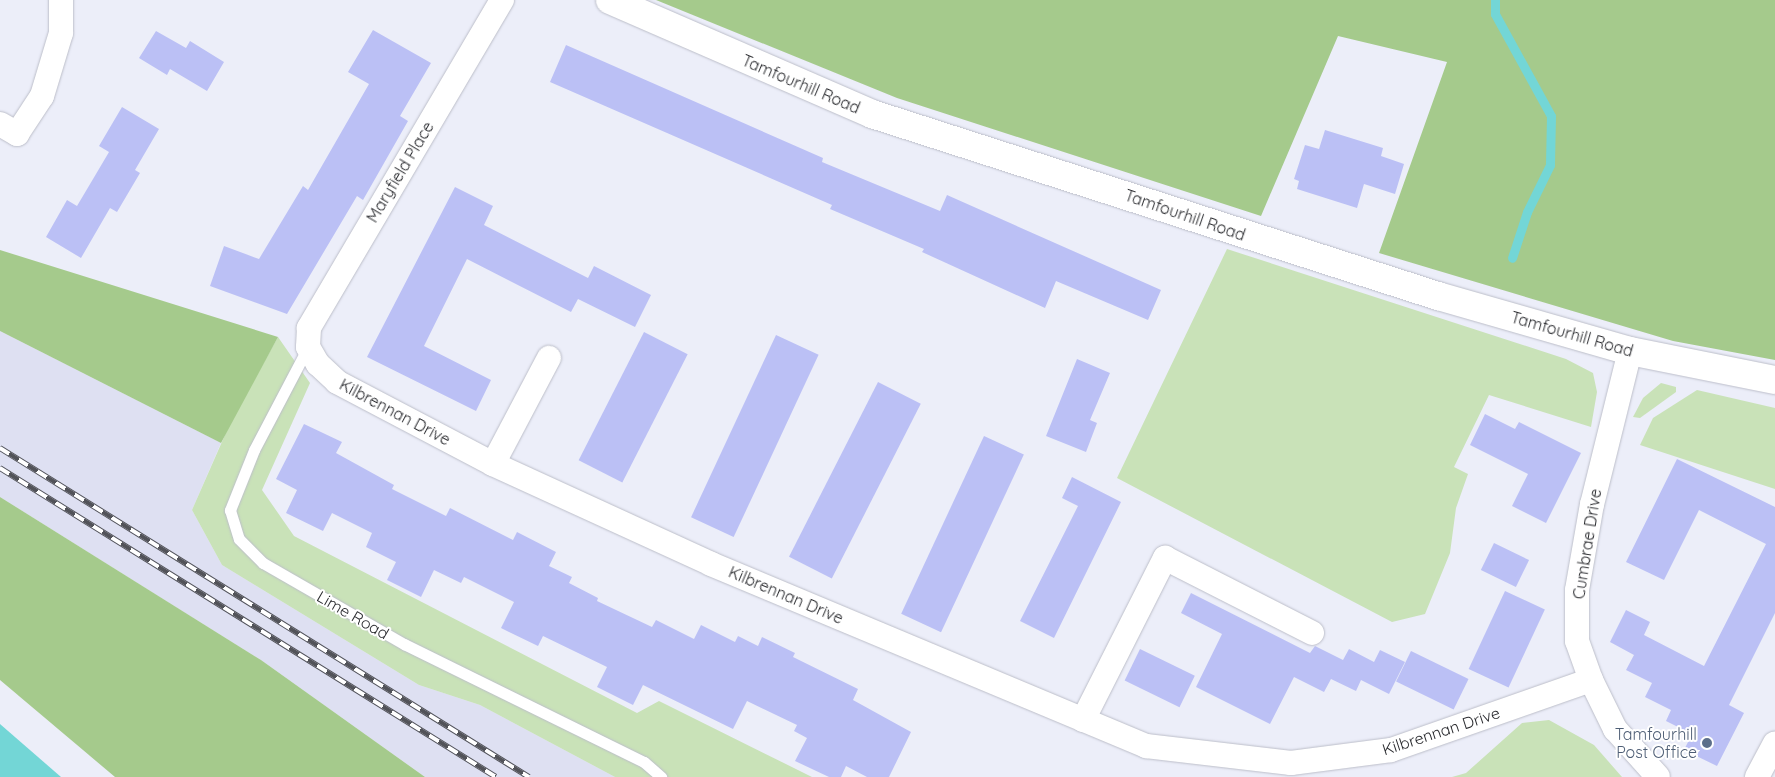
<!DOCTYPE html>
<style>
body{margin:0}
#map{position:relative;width:1775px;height:777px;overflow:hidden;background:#eceef9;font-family:Quicksand,sans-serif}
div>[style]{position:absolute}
.built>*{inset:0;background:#dee0f2}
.green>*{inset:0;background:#c9e2b8}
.forest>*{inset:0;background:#a5ca8c}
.water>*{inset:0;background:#73d6d6}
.stream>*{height:9px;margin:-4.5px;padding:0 4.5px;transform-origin:4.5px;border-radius:4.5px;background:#73d6d6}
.building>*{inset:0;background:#bbc0f5;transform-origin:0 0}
.roads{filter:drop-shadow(0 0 1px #bcbec9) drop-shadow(0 0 1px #bcbec9)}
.service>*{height:11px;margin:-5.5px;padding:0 5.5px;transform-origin:5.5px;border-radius:5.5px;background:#fff}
.minor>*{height:24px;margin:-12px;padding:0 12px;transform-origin:12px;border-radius:12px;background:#fff}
.secondary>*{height:28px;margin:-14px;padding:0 14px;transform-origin:14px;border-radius:14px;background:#fff}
.rail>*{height:5.5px;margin-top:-2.75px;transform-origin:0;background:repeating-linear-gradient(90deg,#fff 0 11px,#525359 0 22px);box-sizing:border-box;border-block:1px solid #525359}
.dots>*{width:14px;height:14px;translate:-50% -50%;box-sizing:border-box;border:2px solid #fff;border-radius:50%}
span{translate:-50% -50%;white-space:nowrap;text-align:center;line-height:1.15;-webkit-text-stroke:4px #fff;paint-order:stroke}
.street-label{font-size:16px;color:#292a2e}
.service-label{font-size:16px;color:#4e5e75}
.right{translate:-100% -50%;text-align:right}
</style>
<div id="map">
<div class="built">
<div style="clip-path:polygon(0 331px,221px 443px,192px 510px,222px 565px,419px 685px,480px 705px,615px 777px,425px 777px,261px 660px,0 497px)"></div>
</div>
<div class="green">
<div style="clip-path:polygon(1227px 249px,1566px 359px,1593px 373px,1597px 392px,1591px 427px,1489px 395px,1454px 467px,1468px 474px,1456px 508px,1450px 553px,1425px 614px,1392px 622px,1117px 478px)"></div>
<div style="clip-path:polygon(278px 337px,310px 383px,262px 490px,294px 536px,637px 713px,659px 701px,812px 777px,615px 777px,480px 705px,419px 685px,222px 565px,192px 510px,232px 419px)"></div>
<div style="clip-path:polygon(1661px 383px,1676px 387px,1676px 392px,1640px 418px,1633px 417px,1643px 398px)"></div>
<div style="clip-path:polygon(1697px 390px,1775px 408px,1775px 489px,1640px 445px,1653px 418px)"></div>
<div style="clip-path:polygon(1549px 720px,1594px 745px,1622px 777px,1452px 777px,1466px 773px,1522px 723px)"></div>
</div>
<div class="forest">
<div style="clip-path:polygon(656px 0,1775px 0,1775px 360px,1673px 341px,1379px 253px,1447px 62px,1338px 36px,1261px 216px,897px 98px)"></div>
<div style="clip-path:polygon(0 250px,278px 337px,221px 443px,0 331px)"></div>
<div style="clip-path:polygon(0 497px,261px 660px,425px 777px,115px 777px,0 680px)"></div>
</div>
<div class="water">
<div style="clip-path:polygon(0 724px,61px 777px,0 777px)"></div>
</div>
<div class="stream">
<div style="left:1495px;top:0;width:14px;rotate:90deg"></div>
<div style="left:1495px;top:14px;width:116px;rotate:61.2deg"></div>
<div style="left:1551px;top:116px;width:49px;rotate:91.2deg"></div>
<div style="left:1550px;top:165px;width:52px;rotate:116.1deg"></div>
<div style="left:1527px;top:212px;width:48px;rotate:108.1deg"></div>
</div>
<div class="building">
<div style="clip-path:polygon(373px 30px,431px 63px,400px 116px,408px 121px,363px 200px,357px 196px,287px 314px,210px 286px,224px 246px,259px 259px,303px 186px,308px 190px,369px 84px,348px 72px)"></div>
<div style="clip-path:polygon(156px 31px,186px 48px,190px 41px,224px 62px,207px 91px,170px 69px,167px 75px,139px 58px)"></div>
<div style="clip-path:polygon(566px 45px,823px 158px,822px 162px,940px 211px,947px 195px,1161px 290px,1148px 320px,1056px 281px,1045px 308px,922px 252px,924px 249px,830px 209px,832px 205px,550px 82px)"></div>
<div style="clip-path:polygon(122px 107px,159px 129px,135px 170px,140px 173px,117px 212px,110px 208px,81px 258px,46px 237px,67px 200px,77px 206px,96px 174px,109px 152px,99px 146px)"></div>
<div style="clip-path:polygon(1325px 130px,1383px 148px,1381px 156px,1404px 164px,1395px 194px,1364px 184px,1357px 208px,1297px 189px,1299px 181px,1294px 179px,1305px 145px,1319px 149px)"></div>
<div style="clip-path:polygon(455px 187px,493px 206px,484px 225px,588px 278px,594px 266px,651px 295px,635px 327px,578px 299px,571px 312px,467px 259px,424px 346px,491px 380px,476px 411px,367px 357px)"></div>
<div style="left:644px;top:332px;width:49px;height:144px;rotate:27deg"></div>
<div style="left:776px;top:335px;width:47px;height:201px;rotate:25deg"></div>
<div style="clip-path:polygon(1077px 359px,1110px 373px,1090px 420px,1097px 423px,1086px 452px,1046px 436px)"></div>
<div style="left:878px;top:382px;width:48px;height:196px;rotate:27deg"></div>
<div style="clip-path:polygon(1485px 414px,1515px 429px,1519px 422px,1581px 453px,1546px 523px,1512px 506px,1528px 474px,1470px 445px)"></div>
<div style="clip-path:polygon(304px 424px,342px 442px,336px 453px,394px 485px,392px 489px,446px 516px,450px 508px,513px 540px,517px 532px,556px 552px,549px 566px,572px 577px,569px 583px,598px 598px,597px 601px,652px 627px,656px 620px,694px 639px,701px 625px,735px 642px,738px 636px,758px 646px,762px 637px,795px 653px,793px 657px,858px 689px,853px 700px,911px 732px,889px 777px,867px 777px,846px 766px,841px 777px,829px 777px,795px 761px,807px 738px,794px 731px,797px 725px,747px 701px,733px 729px,643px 685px,633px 705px,597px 687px,607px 667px,543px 636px,538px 646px,501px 628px,514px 602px,464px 577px,461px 583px,434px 570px,421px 597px,387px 580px,396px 562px,366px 547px,372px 533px,332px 513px,323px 531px,286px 513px,297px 490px,276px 479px)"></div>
<div style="left:984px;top:436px;width:44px;height:196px;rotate:25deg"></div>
<div style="clip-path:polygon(1677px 459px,1775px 507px,1775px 613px,1729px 705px,1744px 713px,1717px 766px,1684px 750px,1692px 734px,1666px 721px,1671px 710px,1645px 697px,1652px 683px,1626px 670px,1634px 655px,1610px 642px,1626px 610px,1650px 622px,1644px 635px,1704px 666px,1766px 544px,1699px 510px,1664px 580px,1626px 562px)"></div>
<div style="clip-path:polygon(1072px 477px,1121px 502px,1054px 638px,1020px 621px,1078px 506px,1062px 498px)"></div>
<div style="left:1494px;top:543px;width:39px;height:30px;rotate:26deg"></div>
<div style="left:1505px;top:591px;width:44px;height:86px;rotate:25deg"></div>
<div style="clip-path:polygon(1191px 593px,1310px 653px,1315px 646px,1343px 660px,1349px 649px,1374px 662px,1380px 650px,1405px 662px,1389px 694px,1361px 680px,1356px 691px,1331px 679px,1324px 692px,1294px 677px,1270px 724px,1196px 687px,1222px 634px,1181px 613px)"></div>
<div style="left:1140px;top:649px;width:61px;height:35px;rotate:26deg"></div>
<div style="left:1411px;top:651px;width:64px;height:34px;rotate:26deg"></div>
</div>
<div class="roads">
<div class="service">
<div style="left:308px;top:347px;width:116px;rotate:117.7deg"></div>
<div style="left:254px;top:450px;width:65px;rotate:111.8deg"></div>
<div style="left:230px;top:510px;width:30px;rotate:73deg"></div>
<div style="left:239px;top:539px;width:34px;rotate:45deg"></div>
<div style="left:263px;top:563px;width:163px;rotate:29.9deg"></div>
<div style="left:404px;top:644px;width:267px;rotate:26.2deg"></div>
<div style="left:644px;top:762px;width:23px;rotate:41deg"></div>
</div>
<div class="minor">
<div style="left:502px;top:0;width:381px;rotate:120.5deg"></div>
<div style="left:309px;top:328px;width:19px;rotate:93deg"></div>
<div style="left:308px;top:347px;width:20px;rotate:60deg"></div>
<div style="left:318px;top:364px;width:26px;rotate:43deg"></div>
<div style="left:337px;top:382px;width:176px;rotate:27.7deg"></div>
<div style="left:493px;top:464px;width:240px;rotate:24.6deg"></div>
<div style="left:711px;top:564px;width:472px;rotate:22.7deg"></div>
<div style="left:1146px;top:746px;width:146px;rotate:6.7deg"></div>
<div style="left:1291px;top:763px;width:101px;rotate:-7.4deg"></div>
<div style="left:1391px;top:750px;width:212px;rotate:-19.3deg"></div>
<div style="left:0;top:124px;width:20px;rotate:30deg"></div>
<div style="left:17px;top:134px;width:45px;rotate:-56.7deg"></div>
<div style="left:42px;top:96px;width:66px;rotate:-73.2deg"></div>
<div style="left:61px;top:33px;width:33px;rotate:-90deg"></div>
<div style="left:1630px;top:351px;width:158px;rotate:103.9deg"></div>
<div style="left:1592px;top:504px;width:87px;rotate:99.9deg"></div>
<div style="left:1577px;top:590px;width:51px;rotate:90deg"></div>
<div style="left:1577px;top:641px;width:41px;rotate:70.3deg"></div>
<div style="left:1591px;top:680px;width:55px;rotate:63.9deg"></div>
<div style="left:1615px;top:729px;width:64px;rotate:48.1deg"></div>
<div style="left:493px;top:464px;width:120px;rotate:-62.2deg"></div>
<div style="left:1083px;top:720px;width:182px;rotate:-63.2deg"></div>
<div style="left:1165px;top:558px;width:165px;rotate:27deg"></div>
<div style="left:1757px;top:777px;width:38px;rotate:-62deg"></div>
</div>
<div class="secondary">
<div style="left:610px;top:0;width:286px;rotate:23.5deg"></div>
<div style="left:872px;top:114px;width:595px;rotate:17.83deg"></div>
<div style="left:1438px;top:296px;width:200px;rotate:16deg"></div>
<div style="left:1630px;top:351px;width:148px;rotate:11.3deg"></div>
</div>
</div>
<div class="rail">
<div style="left:0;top:448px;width:623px;rotate:31.88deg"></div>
<div style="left:0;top:468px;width:584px;rotate:31.92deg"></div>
</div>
<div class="dots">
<div style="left:1707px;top:743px;background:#5c6f8a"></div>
</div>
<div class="street-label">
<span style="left:801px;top:84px;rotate:23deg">Tamfourhill Road</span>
<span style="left:400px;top:172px;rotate:-59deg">Maryfield Place</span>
<span style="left:1185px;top:215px;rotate:19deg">Tamfourhill Road</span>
<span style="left:1572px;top:334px;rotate:16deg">Tamfourhill Road</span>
<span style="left:395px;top:412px;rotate:28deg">Kilbrennan Drive</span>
<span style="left:1587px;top:544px;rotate:-81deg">Cumbrae Drive</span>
<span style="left:786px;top:595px;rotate:23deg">Kilbrennan Drive</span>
<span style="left:353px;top:615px;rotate:30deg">Lime Road</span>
<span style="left:1441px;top:731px;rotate:-18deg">Kilbrennan Drive</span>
</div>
<div class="service-label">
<span class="right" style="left:1697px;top:743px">Tamfourhill<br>Post Office</span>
</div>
</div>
